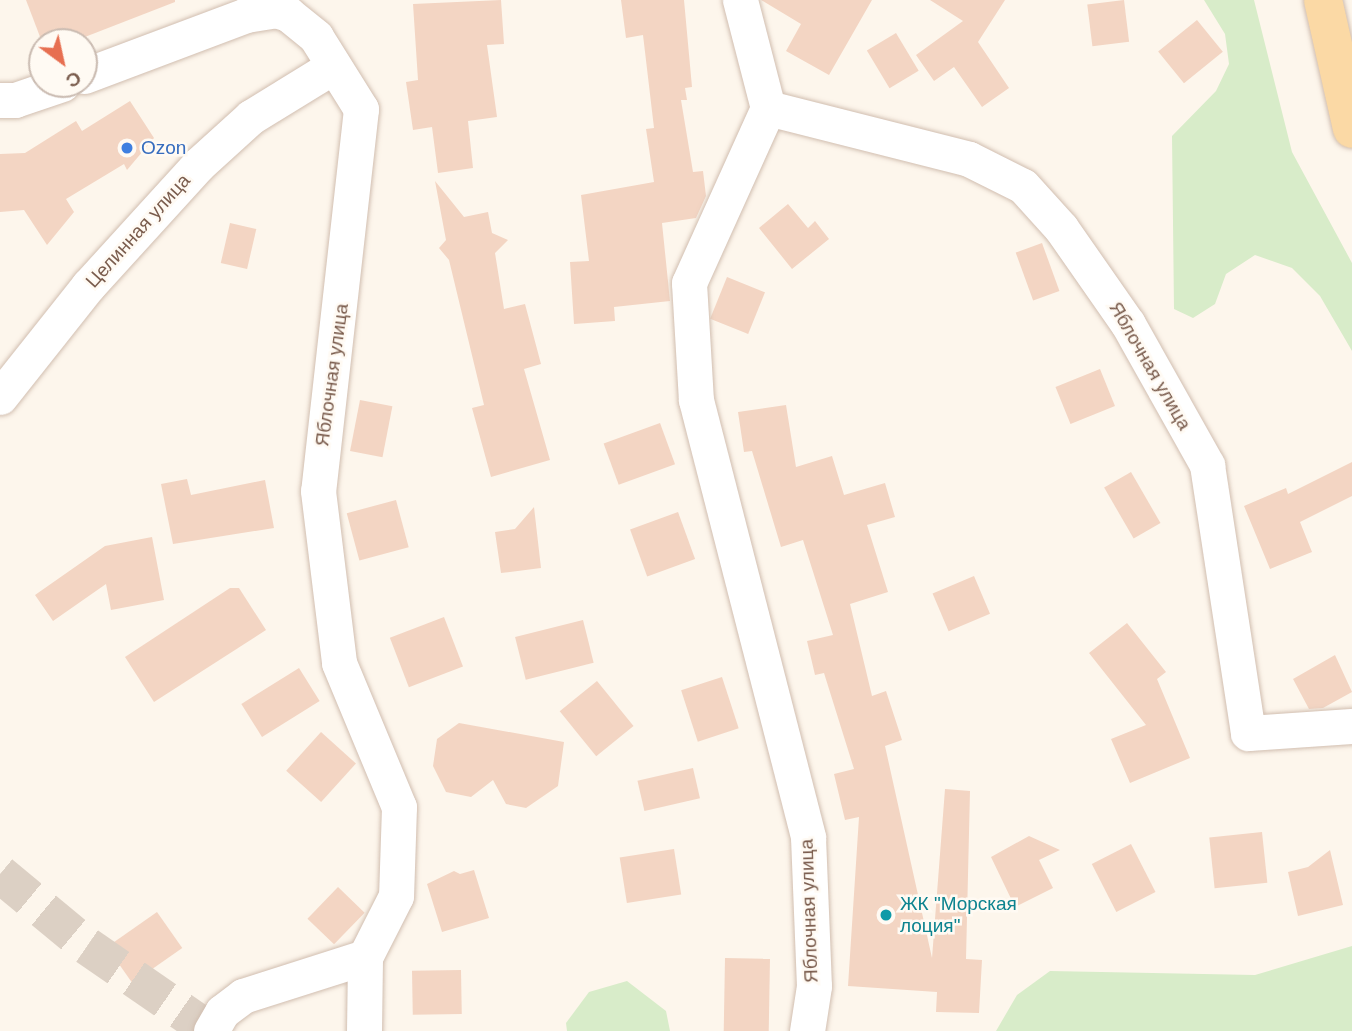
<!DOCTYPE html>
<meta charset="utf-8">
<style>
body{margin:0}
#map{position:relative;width:1352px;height:1031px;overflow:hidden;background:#fdf6ec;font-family:Arial,sans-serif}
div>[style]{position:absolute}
.green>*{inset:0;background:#d8ecc9}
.building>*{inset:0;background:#f3d5c3;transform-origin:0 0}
.primary-tunnel>*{height:38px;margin-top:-19px;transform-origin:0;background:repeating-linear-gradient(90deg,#dcd0c4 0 38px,transparent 0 57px)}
.roads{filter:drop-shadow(0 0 2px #d1beb0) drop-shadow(0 0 2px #d1beb0)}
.street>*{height:35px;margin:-17.5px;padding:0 17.5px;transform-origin:17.5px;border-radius:17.5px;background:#fff}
.primary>*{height:38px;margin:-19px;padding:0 19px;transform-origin:19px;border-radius:19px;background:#fbd9a5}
.dots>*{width:19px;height:19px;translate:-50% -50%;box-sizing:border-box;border:4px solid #fffaf3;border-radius:50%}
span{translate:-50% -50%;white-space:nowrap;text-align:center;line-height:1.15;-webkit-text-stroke:5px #fffaf3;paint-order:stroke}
.shop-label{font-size:19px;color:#366cbe}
.left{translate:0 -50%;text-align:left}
.street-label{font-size:19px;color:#7a5c4d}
.culture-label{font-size:19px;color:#0d838f}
.north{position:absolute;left:28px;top:28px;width:70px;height:70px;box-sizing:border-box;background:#fffaf3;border:2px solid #cabbb1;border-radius:50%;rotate:147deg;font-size:19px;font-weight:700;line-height:28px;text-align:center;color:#7a5c4d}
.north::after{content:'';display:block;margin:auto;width:24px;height:32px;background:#e76f51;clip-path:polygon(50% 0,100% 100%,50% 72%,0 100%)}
</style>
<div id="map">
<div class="green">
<div style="clip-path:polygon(1204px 0,1254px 0,1292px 152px,1352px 263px,1352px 351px,1320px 296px,1292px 268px,1255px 255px,1226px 274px,1215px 304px,1193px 318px,1174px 309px,1172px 136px,1216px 91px,1229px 64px,1225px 34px)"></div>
<div style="clip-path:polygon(1352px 946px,1352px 1031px,996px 1031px,1017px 995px,1050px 971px,1255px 975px)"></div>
<div style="clip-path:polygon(627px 981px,666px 1011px,670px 1031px,567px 1031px,566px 1023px,589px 992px)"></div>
</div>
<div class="building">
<div style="clip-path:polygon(26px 0,175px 0,175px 2px,72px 42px,42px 42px)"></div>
<div style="clip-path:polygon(501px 0,504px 44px,487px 45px,497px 117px,468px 121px,473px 168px,438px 173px,432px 127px,413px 130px,406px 82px,418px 80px,413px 4px)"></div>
<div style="clip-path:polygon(621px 0,684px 0,692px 87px,685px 88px,687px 100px,681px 100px,693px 172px,703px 171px,706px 196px,696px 218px,662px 223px,670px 301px,614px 307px,615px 321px,574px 324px,570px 262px,589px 261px,581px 195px,654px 182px,646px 129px,654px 128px,643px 35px,626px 38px)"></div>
<div style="clip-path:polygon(761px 0,872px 0,829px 75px,786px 51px,801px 24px)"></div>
<div style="clip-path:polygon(930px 0,1005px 0,978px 42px,1009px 88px,982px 107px,954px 67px,934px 81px,916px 55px,963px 21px)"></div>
<div style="left:1124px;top:0;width:42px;height:37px;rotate:83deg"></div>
<div style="left:1197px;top:20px;width:41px;height:50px;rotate:51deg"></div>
<div style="left:896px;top:33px;width:44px;height:34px;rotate:59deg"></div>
<div style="clip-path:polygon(130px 101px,154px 138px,127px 170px,124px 164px,66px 199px,74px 212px,47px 245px,24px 210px,0 212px,0 154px,25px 153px,76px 121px,82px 131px)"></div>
<div style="clip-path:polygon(435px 181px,464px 217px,488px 212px,492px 233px,508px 240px,495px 253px,504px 309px,525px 304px,541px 364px,524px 369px,550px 460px,491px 477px,472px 408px,484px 405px,449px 260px,439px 248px,446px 240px)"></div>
<div style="clip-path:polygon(788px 204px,808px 228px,815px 221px,829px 239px,792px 269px,759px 228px)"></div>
<div style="left:230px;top:223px;width:27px;height:41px;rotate:13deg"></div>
<div style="left:1042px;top:243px;width:51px;height:28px;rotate:70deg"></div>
<div style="left:727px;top:277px;width:41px;height:45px;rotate:22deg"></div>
<div style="left:1100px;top:369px;width:40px;height:48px;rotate:68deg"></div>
<div style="left:360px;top:400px;width:33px;height:52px;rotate:11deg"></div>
<div style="clip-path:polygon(786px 405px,796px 467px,832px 456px,844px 495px,885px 483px,895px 517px,867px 525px,888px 592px,850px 604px,872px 696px,886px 691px,902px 740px,885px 746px,932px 958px,945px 789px,970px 791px,966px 959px,982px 960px,979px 1013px,936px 1012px,937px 992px,848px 986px,859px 817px,845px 820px,834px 774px,854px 769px,824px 673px,815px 675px,807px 641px,833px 635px,803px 540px,781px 547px,752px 451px,744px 452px,738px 412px)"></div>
<div style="left:660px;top:423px;width:44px;height:60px;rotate:70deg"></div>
<div style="clip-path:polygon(1352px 462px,1352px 496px,1300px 522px,1312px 552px,1270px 569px,1244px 506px,1286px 488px,1288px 494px)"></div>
<div style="left:1131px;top:472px;width:59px;height:31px;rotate:60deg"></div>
<div style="clip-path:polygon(187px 479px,191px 495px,265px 480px,274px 528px,173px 544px,161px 484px)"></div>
<div style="left:396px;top:500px;width:49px;height:51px;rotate:75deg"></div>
<div style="clip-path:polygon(534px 507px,541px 568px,501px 573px,495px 532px,515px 529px)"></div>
<div style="left:678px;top:512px;width:50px;height:51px;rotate:70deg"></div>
<div style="clip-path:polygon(152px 537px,164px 600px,111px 610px,106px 584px,53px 621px,35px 595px,105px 546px)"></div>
<div style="left:974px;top:576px;width:41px;height:45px;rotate:67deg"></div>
<div style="clip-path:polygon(230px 588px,239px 588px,266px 630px,154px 702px,125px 657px)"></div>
<div style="left:444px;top:617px;width:53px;height:58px;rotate:69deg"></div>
<div style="left:583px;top:620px;width:44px;height:70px;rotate:76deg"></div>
<div style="clip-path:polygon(1127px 623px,1166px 672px,1157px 679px,1190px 758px,1130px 783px,1111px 739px,1146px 725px,1089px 653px)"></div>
<div style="clip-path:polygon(1335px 655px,1352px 692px,1323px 708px,1309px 709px,1293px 679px)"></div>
<div style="left:299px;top:668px;width:39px;height:68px;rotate:58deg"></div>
<div style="left:722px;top:677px;width:54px;height:43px;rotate:72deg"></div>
<div style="left:597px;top:681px;width:58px;height:48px;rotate:51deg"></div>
<div style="clip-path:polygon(459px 723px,564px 742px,558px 786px,526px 808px,506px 804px,493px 780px,471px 797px,446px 792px,433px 766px,437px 739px)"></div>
<div style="left:321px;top:732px;width:47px;height:52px;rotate:42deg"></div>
<div style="left:693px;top:768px;width:31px;height:57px;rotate:77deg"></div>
<div style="left:1262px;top:832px;width:51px;height:53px;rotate:84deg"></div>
<div style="clip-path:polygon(1029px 836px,1060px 850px,1039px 860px,1053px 888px,1015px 907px,991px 857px)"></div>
<div style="left:1131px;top:844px;width:54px;height:44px;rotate:63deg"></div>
<div style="left:674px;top:849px;width:46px;height:55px;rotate:81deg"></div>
<div style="clip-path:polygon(1330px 850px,1343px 905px,1298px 916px,1288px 872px,1308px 867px)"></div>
<div style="clip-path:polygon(474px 870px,489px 918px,442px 932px,427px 884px,454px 871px,460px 874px)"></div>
<div style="left:338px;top:887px;width:37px;height:44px;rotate:44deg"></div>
<div style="left:157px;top:912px;width:44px;height:61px;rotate:55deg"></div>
<div style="left:725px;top:958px;width:45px;height:73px;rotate:1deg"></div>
<div style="left:461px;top:970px;width:44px;height:49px;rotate:89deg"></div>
</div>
<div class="primary-tunnel">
<div style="left:0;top:874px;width:113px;rotate:39.6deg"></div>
<div style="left:87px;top:946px;width:150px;rotate:34.6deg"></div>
</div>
<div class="roads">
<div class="street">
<div style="left:740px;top:0;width:112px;rotate:75.5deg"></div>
<div style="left:768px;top:108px;width:207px;rotate:14.2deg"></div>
<div style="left:969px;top:159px;width:60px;rotate:26.6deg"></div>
<div style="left:1023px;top:186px;width:57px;rotate:47.9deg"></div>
<div style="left:1061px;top:228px;width:117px;rotate:55.1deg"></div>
<div style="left:1128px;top:324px;width:162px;rotate:60.7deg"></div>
<div style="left:1207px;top:465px;width:271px;rotate:81.3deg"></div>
<div style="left:1248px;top:733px;width:104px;rotate:-3.9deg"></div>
<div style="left:84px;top:76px;width:173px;rotate:-20.6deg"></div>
<div style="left:246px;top:15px;width:30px;rotate:-9deg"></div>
<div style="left:276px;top:10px;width:13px;rotate:18deg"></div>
<div style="left:288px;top:14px;width:36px;rotate:39deg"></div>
<div style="left:316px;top:37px;width:85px;rotate:58deg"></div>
<div style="left:361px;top:109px;width:384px;rotate:96.4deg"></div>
<div style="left:318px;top:491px;width:173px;rotate:83deg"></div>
<div style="left:339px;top:663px;width:156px;rotate:67.4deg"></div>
<div style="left:399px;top:807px;width:89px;rotate:91.9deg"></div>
<div style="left:396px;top:896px;width:68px;rotate:116.9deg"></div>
<div style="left:365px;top:957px;width:128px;rotate:162.3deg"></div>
<div style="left:243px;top:996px;width:26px;rotate:143deg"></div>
<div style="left:222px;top:1012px;width:22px;rotate:120deg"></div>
<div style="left:0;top:100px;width:15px"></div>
<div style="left:15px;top:100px;width:50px;rotate:-18.8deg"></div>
<div style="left:768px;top:108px;width:192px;rotate:114.3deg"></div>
<div style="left:689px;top:283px;width:117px;rotate:86.6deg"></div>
<div style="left:696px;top:400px;width:451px;rotate:75.6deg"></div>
<div style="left:808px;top:837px;width:149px;rotate:87.7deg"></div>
<div style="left:814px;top:986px;width:46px;rotate:98.8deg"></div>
<div style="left:0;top:397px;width:142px;rotate:-51.6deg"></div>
<div style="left:88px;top:286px;width:164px;rotate:-47.7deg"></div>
<div style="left:198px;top:165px;width:72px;rotate:-42.2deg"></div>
<div style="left:251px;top:117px;width:97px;rotate:-31.6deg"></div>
<div style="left:364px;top:1031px;width:74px;rotate:-89.2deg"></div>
</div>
<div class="primary">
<div style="left:1323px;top:0;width:132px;rotate:77.3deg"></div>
</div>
</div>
<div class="dots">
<div style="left:127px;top:148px;background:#3f7fe0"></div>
<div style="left:886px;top:915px;background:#0f9aa8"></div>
</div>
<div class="shop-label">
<span class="left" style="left:141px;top:148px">Ozon</span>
</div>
<div class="street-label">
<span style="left:138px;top:231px;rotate:-48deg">Целинная улица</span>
<span style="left:1150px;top:366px;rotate:60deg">Яблочная улица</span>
<span style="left:332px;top:375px;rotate:-82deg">Яблочная улица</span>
<span style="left:809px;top:911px;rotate:-92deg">Яблочная улица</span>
</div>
<div class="culture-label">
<span class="left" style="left:900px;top:915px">ЖК "Морская<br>лоция"</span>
</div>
<div class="north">С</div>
</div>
